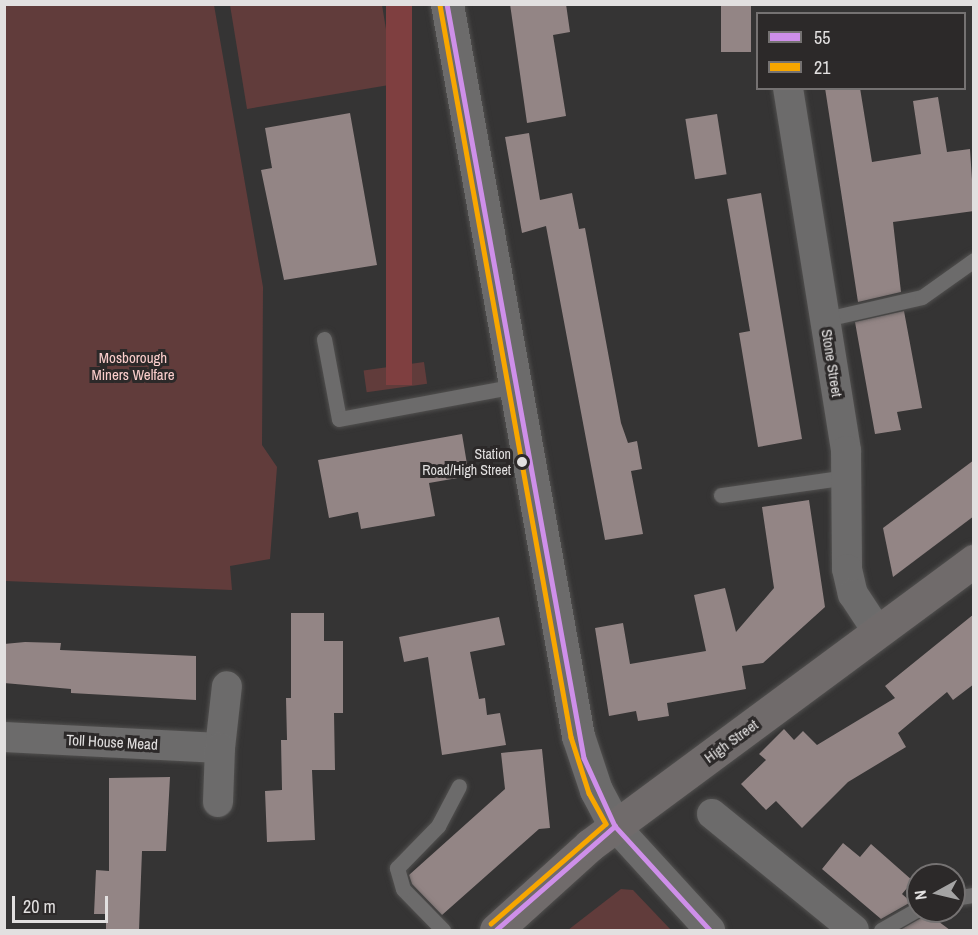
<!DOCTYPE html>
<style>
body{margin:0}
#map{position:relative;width:978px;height:935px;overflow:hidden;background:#353434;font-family:"Archivo Narrow",sans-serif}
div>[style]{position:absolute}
.green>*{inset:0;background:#613c3b;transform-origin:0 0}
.forest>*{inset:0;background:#7f3f40;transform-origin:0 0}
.building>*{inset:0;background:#938585;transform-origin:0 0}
.roads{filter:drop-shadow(0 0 2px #51504f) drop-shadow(0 0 2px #51504f)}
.service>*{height:15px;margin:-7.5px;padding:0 7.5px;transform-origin:7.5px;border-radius:7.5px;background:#6c6b6b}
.minor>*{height:30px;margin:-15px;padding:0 15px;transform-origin:15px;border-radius:15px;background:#6c6b6b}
.secondary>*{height:33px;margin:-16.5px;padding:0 16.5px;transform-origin:16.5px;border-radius:16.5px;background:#6c6b6b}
.primary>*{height:33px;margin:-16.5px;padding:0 16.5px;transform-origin:16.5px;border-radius:16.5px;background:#706b6b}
.bus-1>*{height:4.5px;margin:-2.25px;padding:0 2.25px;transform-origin:2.25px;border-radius:2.25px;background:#ce8fe9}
.bus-2>*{height:4.5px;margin:-2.25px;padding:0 2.25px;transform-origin:2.25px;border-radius:2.25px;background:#f7a600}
.dots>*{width:16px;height:16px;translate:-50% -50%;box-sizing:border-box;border:3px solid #2c2929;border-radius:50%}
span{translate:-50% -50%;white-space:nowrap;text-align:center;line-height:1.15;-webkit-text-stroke:6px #2c2929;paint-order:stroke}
.bus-label{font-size:14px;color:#e2e0e0}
.right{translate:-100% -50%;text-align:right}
.park-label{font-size:15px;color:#fbcecc}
.street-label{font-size:15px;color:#e2e0e0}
.frame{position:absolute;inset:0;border:6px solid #e2e0e0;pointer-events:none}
.legend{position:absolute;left:756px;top:12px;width:210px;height:78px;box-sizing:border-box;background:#2c2929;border:2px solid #757272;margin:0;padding:8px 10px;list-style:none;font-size:18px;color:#e2e0e0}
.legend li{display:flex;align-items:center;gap:12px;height:30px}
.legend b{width:30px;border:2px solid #757272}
.north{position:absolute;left:906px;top:863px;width:60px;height:60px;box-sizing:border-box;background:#2c2929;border:2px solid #757272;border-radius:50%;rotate:262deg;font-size:16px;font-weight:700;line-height:24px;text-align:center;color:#e2e0e0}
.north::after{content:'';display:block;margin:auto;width:21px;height:27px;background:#a5a4a4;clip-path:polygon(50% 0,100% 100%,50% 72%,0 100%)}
.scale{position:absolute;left:12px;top:896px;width:96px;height:27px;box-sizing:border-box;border:3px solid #e2e0e0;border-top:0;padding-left:8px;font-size:18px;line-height:21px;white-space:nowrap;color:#e2e0e0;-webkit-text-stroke:4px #2c2929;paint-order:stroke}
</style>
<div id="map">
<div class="green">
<div style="clip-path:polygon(5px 5px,214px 5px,263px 287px,262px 445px,277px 467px,270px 559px,230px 566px,232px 590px,5px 581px)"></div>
<div style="clip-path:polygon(230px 5px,382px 5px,395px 84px,247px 109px)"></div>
<div style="left:424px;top:362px;width:22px;height:61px;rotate:82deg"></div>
<div style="clip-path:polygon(621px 889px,633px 890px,671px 930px,568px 930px)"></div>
</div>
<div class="forest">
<div style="left:386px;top:5px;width:26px;height:380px"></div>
</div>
<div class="building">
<div style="clip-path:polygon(510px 4px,566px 4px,570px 32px,553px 35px,566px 116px,527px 123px)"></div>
<div style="left:721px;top:4px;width:30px;height:48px"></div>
<div style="clip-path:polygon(825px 88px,860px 88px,872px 162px,921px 154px,913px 101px,938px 97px,947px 152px,970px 149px,974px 211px,893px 222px,901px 292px,858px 302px)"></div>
<div style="clip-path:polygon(350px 113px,377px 265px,284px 280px,261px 170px,272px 168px,265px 128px)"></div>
<div style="left:717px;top:114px;width:61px;height:32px;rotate:81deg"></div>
<div style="clip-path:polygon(529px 133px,540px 200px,572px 193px,579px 229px,585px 228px,621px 423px,628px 443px,637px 441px,642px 469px,631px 471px,643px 534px,605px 540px,546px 226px,522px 233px,505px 137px)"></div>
<div style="clip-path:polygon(761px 193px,802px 439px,758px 447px,739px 333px,750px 331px,727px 199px)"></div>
<div style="clip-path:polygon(904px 311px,922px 408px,897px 412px,901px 430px,875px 434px,855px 322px)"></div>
<div style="clip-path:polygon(462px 434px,469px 476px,429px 483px,435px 516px,361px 529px,358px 512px,329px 518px,318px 460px)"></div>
<div style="clip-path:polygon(974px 460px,974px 516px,893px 577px,883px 528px)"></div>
<div style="clip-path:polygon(809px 500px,825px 607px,763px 663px,742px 666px,746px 689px,667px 703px,669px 716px,638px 721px,636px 711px,609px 716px,595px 628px,623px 623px,630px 664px,706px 651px,694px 595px,725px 588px,736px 632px,774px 588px,762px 507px)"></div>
<div style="clip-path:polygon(291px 613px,324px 613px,324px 641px,343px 641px,343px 713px,334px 713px,335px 770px,312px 770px,315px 840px,267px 842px,265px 791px,282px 790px,281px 740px,287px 740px,286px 698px,291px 698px)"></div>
<div style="clip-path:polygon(974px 614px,974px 684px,953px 700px,947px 692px,898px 733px,906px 747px,848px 782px,802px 828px,776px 801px,766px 810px,741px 784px,766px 760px,759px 754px,784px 729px,794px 740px,803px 731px,817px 745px,895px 698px,885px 686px)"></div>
<div style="clip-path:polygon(499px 617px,505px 645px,470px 652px,479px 699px,485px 698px,487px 715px,500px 713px,506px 745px,442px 755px,428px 657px,404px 662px,399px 637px)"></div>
<div style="clip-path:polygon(25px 642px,61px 643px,60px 650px,196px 656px,196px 700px,71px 693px,71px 689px,4px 683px,4px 644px)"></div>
<div style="clip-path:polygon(542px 749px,550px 828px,539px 829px,442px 915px,412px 884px,409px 875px,505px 789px,501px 753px)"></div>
<div style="clip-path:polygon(170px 777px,166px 851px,142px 851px,139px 930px,106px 930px,106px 914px,94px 914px,96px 870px,109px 871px,109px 778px)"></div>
<div style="clip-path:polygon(843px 843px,860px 857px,871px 844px,913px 881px,902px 894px,911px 902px,881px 919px,822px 869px)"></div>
<div style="clip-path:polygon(927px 913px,950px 930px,900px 930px,923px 917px)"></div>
</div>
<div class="roads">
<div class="service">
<div style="left:826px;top:319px;width:98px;rotate:-12.9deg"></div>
<div style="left:922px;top:297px;width:64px;rotate:-35.4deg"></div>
<div style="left:324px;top:339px;width:81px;rotate:79.4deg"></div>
<div style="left:339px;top:419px;width:179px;rotate:-10.6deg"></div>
<div style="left:721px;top:495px;width:127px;rotate:-8.1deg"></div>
<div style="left:954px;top:898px;width:20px;rotate:-9deg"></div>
<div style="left:443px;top:930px;width:57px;rotate:-134.3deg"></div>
<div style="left:403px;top:889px;width:22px;rotate:-106deg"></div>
<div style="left:397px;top:868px;width:59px;rotate:-45.7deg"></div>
<div style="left:438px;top:826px;width:45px;rotate:-62.3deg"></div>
<div style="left:881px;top:930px;width:43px;rotate:-29.6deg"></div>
</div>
<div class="minor">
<div style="left:788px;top:88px;width:368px;rotate:80.9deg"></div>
<div style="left:846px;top:451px;width:118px;rotate:89.5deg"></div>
<div style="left:847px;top:569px;width:26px;rotate:77deg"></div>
<div style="left:853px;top:594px;width:45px;rotate:56.7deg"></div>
<div style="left:4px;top:737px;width:216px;rotate:2.9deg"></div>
<div style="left:220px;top:748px;width:62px;rotate:-83.6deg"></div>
<div style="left:218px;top:802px;width:54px;rotate:-87.9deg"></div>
<div style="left:712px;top:814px;width:183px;rotate:39.2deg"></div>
<div style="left:615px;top:826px;width:141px;rotate:47.6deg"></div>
</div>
<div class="secondary">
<div style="left:447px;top:4px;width:744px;rotate:79.85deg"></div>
<div style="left:578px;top:736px;width:57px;rotate:71.6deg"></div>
<div style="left:596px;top:790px;width:41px;rotate:62.2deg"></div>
</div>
<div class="primary">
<div style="left:496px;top:930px;width:127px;rotate:-42.1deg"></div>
<div style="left:590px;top:845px;width:478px;rotate:-36.5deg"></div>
</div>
</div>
<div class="bus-1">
<div style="left:447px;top:4px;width:766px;rotate:79.7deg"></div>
<div style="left:584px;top:758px;width:75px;rotate:65.5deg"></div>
<div style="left:615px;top:826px;width:141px;rotate:47.6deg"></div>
<div style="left:496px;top:930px;width:158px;rotate:-41.2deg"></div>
</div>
<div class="bus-2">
<div style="left:440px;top:5px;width:744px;rotate:79.85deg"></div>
<div style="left:571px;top:737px;width:59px;rotate:72.2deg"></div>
<div style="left:589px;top:793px;width:35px;rotate:61deg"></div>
<div style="left:606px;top:824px;width:152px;rotate:139deg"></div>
</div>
<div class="dots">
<div style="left:522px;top:462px;background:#e2e0e0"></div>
</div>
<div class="bus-label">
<span class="right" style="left:511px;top:462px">Station<br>Road/High Street</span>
</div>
<div class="park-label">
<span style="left:133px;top:366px">Mosborough<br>Miners Welfare</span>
</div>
<div class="street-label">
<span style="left:832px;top:363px;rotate:81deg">Stone Street</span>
<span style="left:731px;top:741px;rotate:-36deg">High Street</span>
<span style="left:112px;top:742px;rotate:3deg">Toll House Mead</span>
</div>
<div class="frame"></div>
<ul class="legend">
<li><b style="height:8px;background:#ce8fe9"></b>55</li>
<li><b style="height:8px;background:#f7a600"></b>21</li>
</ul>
<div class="north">N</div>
<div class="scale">20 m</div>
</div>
